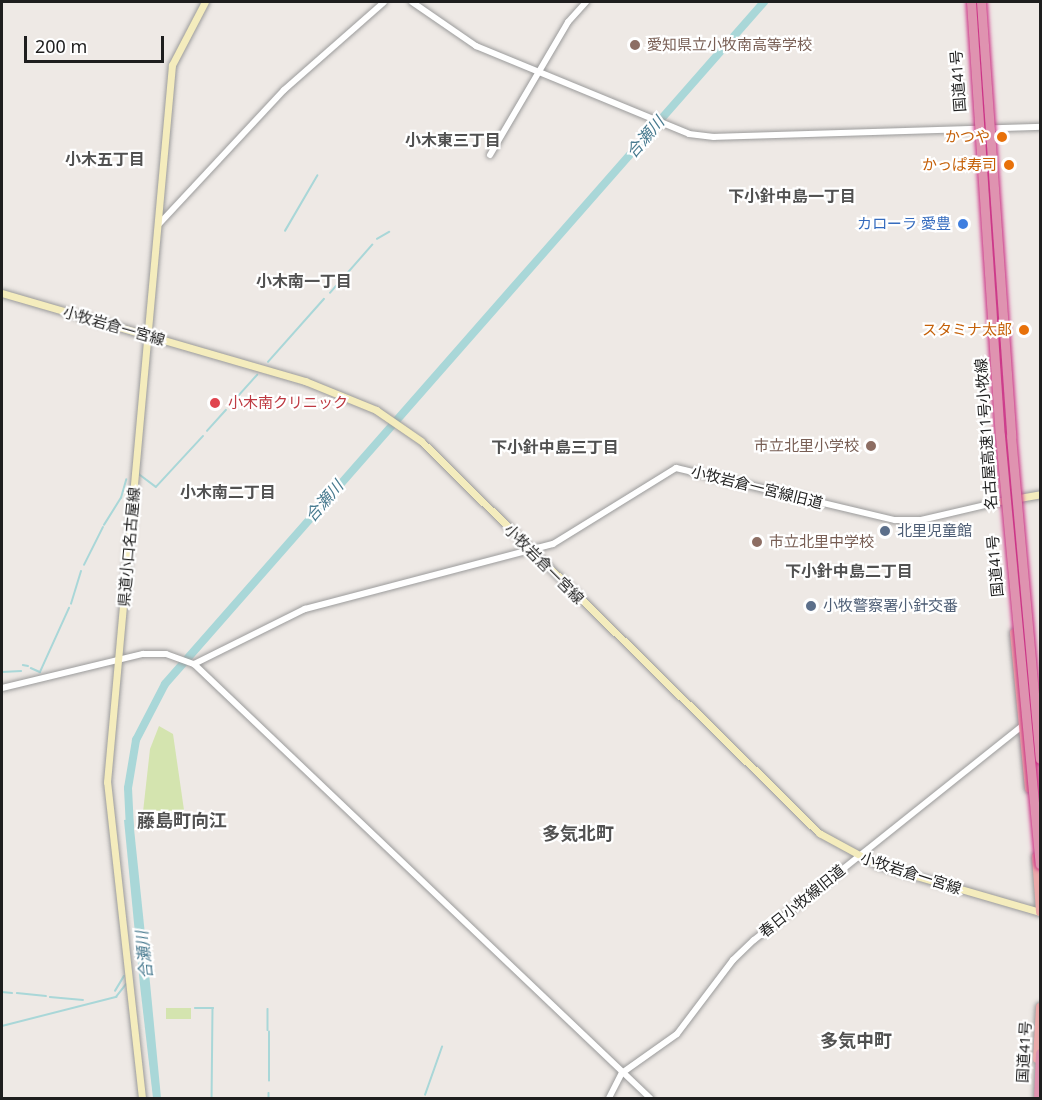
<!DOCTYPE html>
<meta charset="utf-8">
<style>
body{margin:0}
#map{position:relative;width:1042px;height:1100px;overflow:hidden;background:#eee9e5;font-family:"Noto Sans","Noto Sans JP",sans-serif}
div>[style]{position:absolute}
.grass>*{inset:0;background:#d4e4af;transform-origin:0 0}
.water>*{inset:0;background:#a9d7d8}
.stream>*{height:1.5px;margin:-0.75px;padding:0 0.75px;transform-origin:0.75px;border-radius:0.75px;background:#a9d7d8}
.river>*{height:8px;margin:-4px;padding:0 4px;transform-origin:4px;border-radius:4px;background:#a9d7d8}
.roads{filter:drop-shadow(0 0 2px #9b9b9b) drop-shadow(0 0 2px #9b9b9b)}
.tertiary>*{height:6px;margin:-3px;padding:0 3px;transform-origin:3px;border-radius:3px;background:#fff}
.secondary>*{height:7px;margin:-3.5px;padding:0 3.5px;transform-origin:3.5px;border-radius:3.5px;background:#f4ecbd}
.trunk>*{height:8px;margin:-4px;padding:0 4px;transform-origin:4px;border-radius:4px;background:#eaaaaa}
.motorway>*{height:9px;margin:-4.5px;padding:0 4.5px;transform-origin:4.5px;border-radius:4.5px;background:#df93b0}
.bridges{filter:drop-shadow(0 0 2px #cb3386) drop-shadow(0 0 2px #cb3386)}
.motorway-bridge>*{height:9px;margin:-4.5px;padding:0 4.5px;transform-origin:4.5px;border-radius:4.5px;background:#df93b0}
.dots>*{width:16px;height:16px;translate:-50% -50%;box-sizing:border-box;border:3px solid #fff;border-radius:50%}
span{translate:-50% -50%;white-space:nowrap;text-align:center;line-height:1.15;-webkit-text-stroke:4.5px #fff;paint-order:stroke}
.education-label{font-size:15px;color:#785e54}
.left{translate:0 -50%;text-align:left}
.right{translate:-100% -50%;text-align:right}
.street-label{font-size:15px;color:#1e1e1e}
.food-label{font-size:15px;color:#c56008}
.shop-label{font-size:15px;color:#366cbe}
.health-label{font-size:15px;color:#be3a42}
.service-label{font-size:15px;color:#4e5e75}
.water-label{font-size:16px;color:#487a8f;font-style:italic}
.neighbourhood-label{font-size:16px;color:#515151;font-weight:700}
.quarter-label{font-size:18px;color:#515151;font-weight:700}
.frame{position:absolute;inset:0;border:3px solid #1e1e1e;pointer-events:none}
.scale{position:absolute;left:24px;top:36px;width:140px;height:27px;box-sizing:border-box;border:3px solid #1e1e1e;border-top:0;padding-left:8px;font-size:18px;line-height:21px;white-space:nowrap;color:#1e1e1e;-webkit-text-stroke:4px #fff;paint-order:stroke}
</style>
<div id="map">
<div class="grass">
<div style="clip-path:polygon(159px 726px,173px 734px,184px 810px,180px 814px,143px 812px,150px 749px)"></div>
<div style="left:166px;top:1008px;width:25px;height:11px"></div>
</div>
<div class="water">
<div style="clip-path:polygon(133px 819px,150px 983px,161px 1098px,153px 1098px,140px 985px,124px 820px)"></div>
</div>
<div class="stream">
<div style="left:285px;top:231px;width:64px;rotate:-59.8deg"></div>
<div style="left:377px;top:239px;width:14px;rotate:-30deg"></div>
<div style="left:330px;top:293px;width:64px;rotate:-48.8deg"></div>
<div style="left:268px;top:362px;width:84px;rotate:-48.4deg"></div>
<div style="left:231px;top:404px;width:39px;rotate:-48deg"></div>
<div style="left:207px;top:431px;width:28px;rotate:-48deg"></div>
<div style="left:139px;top:470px;width:4px;rotate:90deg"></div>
<div style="left:139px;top:474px;width:21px;rotate:37deg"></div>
<div style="left:156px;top:487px;width:69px;rotate:-47.3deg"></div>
<div style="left:104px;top:525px;width:32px;rotate:-58deg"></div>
<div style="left:121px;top:498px;width:19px;rotate:-74deg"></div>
<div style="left:84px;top:565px;width:42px;rotate:-63.4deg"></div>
<div style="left:71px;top:604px;width:34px;rotate:-73deg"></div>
<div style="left:23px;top:665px;width:5px;rotate:11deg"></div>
<div style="left:31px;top:668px;width:10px;rotate:24deg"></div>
<div style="left:40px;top:672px;width:70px;rotate:-65.6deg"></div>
<div style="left:2px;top:672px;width:19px;rotate:-3deg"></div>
<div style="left:115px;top:991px;width:17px;rotate:-59deg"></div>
<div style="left:2px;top:992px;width:10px;rotate:6deg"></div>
<div style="left:17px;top:993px;width:29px;rotate:6deg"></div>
<div style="left:50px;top:997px;width:33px;rotate:5deg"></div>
<div style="left:195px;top:1008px;width:18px"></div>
<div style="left:213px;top:1008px;width:90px;rotate:90.6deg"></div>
<div style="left:268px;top:1009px;width:21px;rotate:90deg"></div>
<div style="left:2px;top:1026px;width:118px;rotate:-14.3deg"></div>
<div style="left:116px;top:997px;width:16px;rotate:-52deg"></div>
<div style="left:269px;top:1081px;width:49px;rotate:-90deg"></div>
<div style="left:269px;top:1093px;width:5px;rotate:90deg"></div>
<div style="left:425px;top:1095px;width:51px;rotate:-70.5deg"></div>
</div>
<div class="river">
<div style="left:130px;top:829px;width:41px;rotate:-92.8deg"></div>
<div style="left:128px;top:788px;width:49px;rotate:-80.5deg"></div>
<div style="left:136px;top:740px;width:63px;rotate:-62.6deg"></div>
<div style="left:165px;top:684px;width:908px;rotate:-48.71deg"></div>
</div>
<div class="roads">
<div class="tertiary">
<div style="left:412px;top:2px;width:78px;rotate:34.5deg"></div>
<div style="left:476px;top:46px;width:230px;rotate:22.4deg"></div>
<div style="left:689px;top:134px;width:25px;rotate:7deg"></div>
<div style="left:714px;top:137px;width:326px;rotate:-1.8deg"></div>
<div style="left:490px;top:155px;width:154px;rotate:-59.6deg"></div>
<div style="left:568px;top:22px;width:27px;rotate:-48deg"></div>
<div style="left:159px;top:224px;width:183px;rotate:-47deg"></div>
<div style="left:284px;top:90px;width:133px;rotate:-41.3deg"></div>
<div style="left:194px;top:664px;width:124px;rotate:-26.4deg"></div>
<div style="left:305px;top:609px;width:256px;rotate:-14.7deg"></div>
<div style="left:553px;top:544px;width:145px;rotate:-31.7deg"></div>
<div style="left:676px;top:468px;width:225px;rotate:13.4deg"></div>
<div style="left:895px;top:520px;width:26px"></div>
<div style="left:921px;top:520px;width:83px;rotate:-13.2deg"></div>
<div style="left:2px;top:688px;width:145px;rotate:-13.6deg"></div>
<div style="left:143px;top:654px;width:23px"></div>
<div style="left:166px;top:654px;width:30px;rotate:20deg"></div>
<div style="left:194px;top:664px;width:630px;rotate:43.58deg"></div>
<div style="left:609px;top:1098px;width:28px;rotate:-63deg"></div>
<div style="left:622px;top:1073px;width:67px;rotate:-35.3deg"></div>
<div style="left:677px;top:1034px;width:93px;rotate:-52.9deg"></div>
<div style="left:733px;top:960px;width:29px;rotate:-44deg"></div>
<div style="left:754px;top:940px;width:342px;rotate:-38.6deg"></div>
</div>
<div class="secondary">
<div style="left:2px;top:293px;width:316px;rotate:16.2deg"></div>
<div style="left:305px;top:381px;width:77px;rotate:22.2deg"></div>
<div style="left:376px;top:410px;width:55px;rotate:34.6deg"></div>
<div style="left:421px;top:441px;width:559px;rotate:44.56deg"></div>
<div style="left:819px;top:833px;width:67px;rotate:28.5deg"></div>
<div style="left:878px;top:865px;width:169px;rotate:16.2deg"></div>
<div style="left:1002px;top:501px;width:39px;rotate:-10deg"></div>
<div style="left:142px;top:1098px;width:318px;rotate:-96.3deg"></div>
<div style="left:107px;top:782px;width:720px;rotate:-84.82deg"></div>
<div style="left:172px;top:65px;width:71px;rotate:-62.4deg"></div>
</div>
<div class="trunk">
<div style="left:1014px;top:633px;width:156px;rotate:84.5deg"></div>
<div style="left:1036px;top:857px;width:55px;rotate:85.8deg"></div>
<div style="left:1037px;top:1059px;width:52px;rotate:-86.7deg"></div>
</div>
<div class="motorway">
<div style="left:997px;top:323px;width:36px;rotate:85deg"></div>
<div style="left:1013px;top:526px;width:28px;rotate:86deg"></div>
<div style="left:1036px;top:751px;width:51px;rotate:85.5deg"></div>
<div style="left:1038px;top:1098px;width:45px;rotate:-87.5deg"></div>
</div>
</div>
<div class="bridges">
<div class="motorway-bridge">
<div style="left:971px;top:2px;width:435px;rotate:86.2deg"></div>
<div style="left:1000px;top:436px;width:430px;rotate:84.7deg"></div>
<div style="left:981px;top:2px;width:435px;rotate:86deg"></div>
<div style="left:1011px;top:436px;width:324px;rotate:84.9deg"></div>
</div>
</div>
<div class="dots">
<div style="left:635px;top:45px;background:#8d6e63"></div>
<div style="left:1002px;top:137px;background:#e8710a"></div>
<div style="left:1009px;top:165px;background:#e8710a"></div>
<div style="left:963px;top:224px;background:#3f7fe0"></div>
<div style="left:1024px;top:330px;background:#e8710a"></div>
<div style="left:215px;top:403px;background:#e0444e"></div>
<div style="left:871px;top:446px;background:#8d6e63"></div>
<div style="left:885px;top:531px;background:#5c6f8a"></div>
<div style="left:757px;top:542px;background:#8d6e63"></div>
<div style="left:811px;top:606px;background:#5c6f8a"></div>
</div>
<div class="education-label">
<span class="left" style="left:647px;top:45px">愛知県立小牧南高等学校</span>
<span class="right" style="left:859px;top:446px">市立北里小学校</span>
<span class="left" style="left:769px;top:542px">市立北里中学校</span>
</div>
<div class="street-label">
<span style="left:958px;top:81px;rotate:-94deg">国道41号</span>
<span style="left:114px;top:326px;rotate:16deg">小牧岩倉一宮線</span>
<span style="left:986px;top:434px;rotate:-94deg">名古屋高速11号小牧線</span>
<span style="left:757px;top:487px;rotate:14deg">小牧岩倉一宮線旧道</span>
<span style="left:129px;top:547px;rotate:-85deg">県道小口名古屋線</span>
<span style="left:544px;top:564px;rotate:45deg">小牧岩倉一宮線</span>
<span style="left:995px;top:566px;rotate:-95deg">国道41号</span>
<span style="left:911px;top:873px;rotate:18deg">小牧岩倉一宮線</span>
<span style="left:802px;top:901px;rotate:-39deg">春日小牧線旧道</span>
<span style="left:1024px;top:1052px;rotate:-87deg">国道41号</span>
</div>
<div class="food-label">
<span class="right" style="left:990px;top:137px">かつや</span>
<span class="right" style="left:997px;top:165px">かっぱ寿司</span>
<span class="right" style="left:1012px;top:330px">スタミナ太郎</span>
</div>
<div class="shop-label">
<span class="right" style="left:951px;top:224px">カローラ 愛豊</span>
</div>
<div class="health-label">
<span class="left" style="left:228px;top:403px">小木南クリニック</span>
</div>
<div class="service-label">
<span class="left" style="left:897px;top:531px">北里児童館</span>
<span class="left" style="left:823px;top:606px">小牧警察署小針交番</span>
</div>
<div class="water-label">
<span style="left:645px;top:137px;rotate:-49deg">合瀬川</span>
<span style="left:324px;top:501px;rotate:-49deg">合瀬川</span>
<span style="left:144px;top:955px;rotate:-96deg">合瀬川</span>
</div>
<div class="neighbourhood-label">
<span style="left:453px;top:140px">小木東三丁目</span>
<span style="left:105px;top:159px">小木五丁目</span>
<span style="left:792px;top:196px">下小針中島一丁目</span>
<span style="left:304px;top:281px">小木南一丁目</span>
<span style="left:555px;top:447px">下小針中島三丁目</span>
<span style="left:228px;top:492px">小木南二丁目</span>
<span style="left:849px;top:571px">下小針中島二丁目</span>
</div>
<div class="quarter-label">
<span style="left:182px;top:820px">藤島町向江</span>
<span style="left:578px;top:833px">多気北町</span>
<span style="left:856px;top:1040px">多気中町</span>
</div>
<div class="frame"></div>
<div class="scale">200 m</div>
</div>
